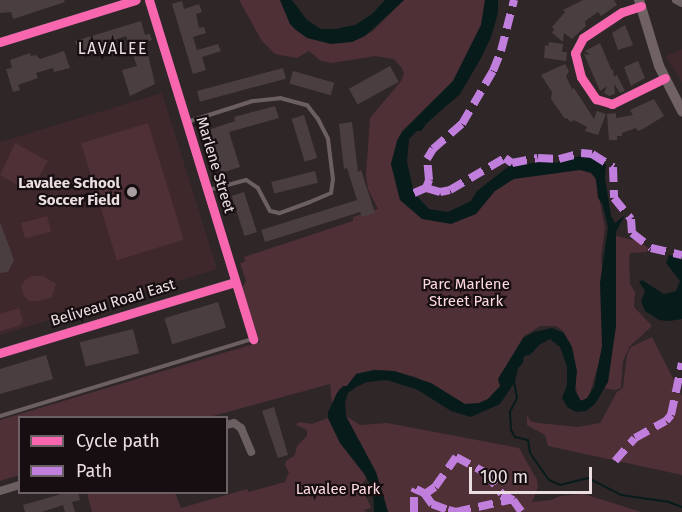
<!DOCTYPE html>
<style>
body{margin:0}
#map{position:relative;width:682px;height:512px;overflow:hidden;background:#2f2628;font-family:"Fira Sans",sans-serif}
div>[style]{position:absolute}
.built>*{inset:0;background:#3e282c}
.green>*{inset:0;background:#503037;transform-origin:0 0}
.water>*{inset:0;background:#081b1b}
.stream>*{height:2px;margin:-1px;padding:0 1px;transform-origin:1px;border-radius:1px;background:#081b1b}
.building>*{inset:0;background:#4b3e41;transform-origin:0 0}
.lane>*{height:4px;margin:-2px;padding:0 2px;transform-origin:2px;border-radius:2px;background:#6c5f62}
.street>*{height:8px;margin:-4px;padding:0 4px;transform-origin:4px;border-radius:4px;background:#6c5f62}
.secondary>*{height:10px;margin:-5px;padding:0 5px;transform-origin:5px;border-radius:5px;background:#706264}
.quiet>*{height:8px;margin-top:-4px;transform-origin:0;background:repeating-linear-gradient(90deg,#c07fdc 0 15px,transparent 0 23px)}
.cycleway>*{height:9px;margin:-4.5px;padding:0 4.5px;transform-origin:4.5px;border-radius:4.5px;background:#f766af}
.dots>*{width:16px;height:16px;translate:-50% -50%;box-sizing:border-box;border:3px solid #160e10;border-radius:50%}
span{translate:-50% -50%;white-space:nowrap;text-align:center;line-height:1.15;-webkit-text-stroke:4.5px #160e10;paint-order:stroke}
.street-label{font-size:15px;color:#eadee1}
.poi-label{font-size:15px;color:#eadee1;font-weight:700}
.right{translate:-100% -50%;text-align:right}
.park-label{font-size:15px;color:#fdd9e0}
.neighbourhood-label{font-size:16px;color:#eadee1;letter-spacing:1.5px}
.legend{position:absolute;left:18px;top:416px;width:210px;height:78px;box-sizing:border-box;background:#160e10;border:2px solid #6b6164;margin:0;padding:8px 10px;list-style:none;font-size:18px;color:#eadee1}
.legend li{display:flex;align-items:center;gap:12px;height:30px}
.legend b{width:30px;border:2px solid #6b6164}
.scale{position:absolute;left:469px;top:467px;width:123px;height:27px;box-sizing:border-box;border:3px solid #eadee1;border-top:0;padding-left:8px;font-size:18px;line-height:21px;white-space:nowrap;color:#eadee1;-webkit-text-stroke:4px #160e10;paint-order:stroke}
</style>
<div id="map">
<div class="built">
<div style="clip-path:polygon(682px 49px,682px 82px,666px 56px)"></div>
<div style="clip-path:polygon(162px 93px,217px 269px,0 335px,0 142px)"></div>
</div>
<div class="green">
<div style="clip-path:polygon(239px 0,280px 0,290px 24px,352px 42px,373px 31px,404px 0,485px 0,481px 25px,453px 81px,402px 131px,397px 141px,391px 164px,400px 200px,455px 220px,504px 179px,593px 167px,605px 228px,601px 258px,607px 321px,604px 344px,590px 393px,586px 400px,580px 400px,577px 395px,573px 353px,563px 331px,556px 326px,540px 326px,524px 336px,506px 374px,501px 373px,498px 379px,501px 386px,488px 399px,479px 403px,465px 404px,416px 377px,394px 371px,374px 370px,356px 374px,347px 386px,339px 389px,332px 404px,330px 384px,209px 417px,20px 418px,19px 475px,0 481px,0 420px,260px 342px,242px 289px,246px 281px,240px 263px,245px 262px,244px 257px,353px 221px,353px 217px,378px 209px,368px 189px,366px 175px,370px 118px,401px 81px,404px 74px,402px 68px,394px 59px,375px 56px,332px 63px,321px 61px,309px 51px,297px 58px,275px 54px,262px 41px)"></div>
<div style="left:148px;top:123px;width:122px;height:70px;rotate:73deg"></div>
<div style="clip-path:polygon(15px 143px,48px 161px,37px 180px,28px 186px,17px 185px,0 175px)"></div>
<div style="left:47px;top:216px;width:16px;height:27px;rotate:75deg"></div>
<div style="clip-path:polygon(616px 236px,641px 242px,648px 248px,647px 252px,630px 253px,629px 262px,630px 284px,635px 292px,634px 307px,652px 326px,630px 346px,623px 361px,621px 388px,616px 390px,602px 388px,607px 383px,616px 326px,614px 271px)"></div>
<div style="clip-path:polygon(32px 276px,43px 276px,56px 284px,52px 297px,40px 301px,29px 301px,24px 296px,21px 287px,25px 280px)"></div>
<div style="clip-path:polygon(19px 308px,23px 321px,19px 326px,0 331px,0 314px)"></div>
<div style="clip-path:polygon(652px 337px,682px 396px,682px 475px,548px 446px,545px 435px,527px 425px,527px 414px,530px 421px,538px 423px,578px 427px,600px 423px,617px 392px,623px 388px,627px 355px,631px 347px)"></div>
<div style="clip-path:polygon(346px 416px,360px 425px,387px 423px,519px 448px,537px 480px,538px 487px,532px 502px,551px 500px,560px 496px,584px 494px,641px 512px,388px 512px,383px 493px)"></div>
<div style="clip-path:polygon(328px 418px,341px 444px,365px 476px,366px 479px,361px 485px,371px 508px,364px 510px,367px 512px,92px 512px,87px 493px,175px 493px,181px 508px,247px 489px,249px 492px,285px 482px,289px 472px,285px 466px,286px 461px,295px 455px,297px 446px,307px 436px,307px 430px,296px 425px,299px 422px,312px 424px)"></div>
</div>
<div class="water">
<div style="clip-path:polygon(280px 0,292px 0,307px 20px,321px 29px,335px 29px,355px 25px,372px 14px,385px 0,404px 0,365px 36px,352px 42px,331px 44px,307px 38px,296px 30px,290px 24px)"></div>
<div style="clip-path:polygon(485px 0,498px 0,498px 13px,491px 37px,481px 58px,460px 94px,427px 123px,421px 131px,417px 131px,409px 139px,407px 162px,414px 193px,429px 209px,448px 212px,471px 201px,477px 191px,509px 166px,549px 161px,556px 163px,583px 155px,595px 157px,606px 165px,605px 178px,611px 216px,615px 223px,625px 215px,616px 232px,616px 326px,608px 382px,595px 404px,586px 411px,576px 412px,567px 407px,562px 398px,567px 385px,567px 367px,560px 347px,550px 339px,539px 345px,530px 355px,524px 356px,523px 363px,518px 368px,515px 382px,500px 404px,471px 417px,451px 411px,418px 390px,387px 380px,367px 382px,356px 387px,348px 393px,345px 402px,346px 416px,376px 472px,388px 512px,374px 512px,373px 490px,364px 473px,340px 443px,328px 418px,328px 412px,337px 393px,343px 386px,347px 386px,356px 374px,374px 370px,394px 371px,431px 383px,465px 404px,479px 403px,488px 399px,500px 386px,498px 379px,523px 338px,534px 332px,552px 328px,564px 333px,572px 347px,577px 371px,575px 390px,581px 401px,587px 398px,594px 387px,602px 346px,600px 283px,608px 227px,602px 203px,598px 198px,596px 179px,591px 173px,580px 170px,514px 179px,495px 191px,476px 214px,451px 224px,422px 219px,400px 200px,391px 164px,397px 141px,402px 132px,453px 81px,481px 25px)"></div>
<div style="clip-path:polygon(669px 255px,682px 260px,682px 319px,669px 321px,659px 320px,645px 311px,641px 301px,645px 291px,639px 282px,642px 280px,664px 294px,676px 291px,680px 281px,666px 263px)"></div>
</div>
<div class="stream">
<div style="left:514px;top:381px;width:17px;rotate:80deg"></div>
<div style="left:517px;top:398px;width:16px;rotate:117deg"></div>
<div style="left:510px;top:412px;width:18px;rotate:87deg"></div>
<div style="left:511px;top:430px;width:8px;rotate:60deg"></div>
<div style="left:515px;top:437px;width:13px;rotate:13deg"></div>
<div style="left:528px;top:440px;width:13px;rotate:81deg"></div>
<div style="left:530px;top:453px;width:33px;rotate:55deg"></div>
<div style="left:549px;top:480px;width:12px;rotate:24deg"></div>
<div style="left:560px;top:485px;width:29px;rotate:-14deg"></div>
<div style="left:588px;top:478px;width:37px;rotate:27deg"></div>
<div style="left:621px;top:495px;width:49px;rotate:8.3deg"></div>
<div style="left:669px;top:502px;width:14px;rotate:21deg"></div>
</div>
<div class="building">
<div style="clip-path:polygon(0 0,64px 0,65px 2px,13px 19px,11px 12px,0 13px)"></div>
<div style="clip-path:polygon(583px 0,614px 0,617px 5px,601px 16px,598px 12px,585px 21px,586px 26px,572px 39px,564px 33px,563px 42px,552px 33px,554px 29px,552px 27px,565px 12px,563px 10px)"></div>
<div style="clip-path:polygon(182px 1px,184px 9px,199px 4px,202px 12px,196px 14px,199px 28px,204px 27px,206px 33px,193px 37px,197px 50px,218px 44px,221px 51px,202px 57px,206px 70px,193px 74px,172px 4px)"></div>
<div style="clip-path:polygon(141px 21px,145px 35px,150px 34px,152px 40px,145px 42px,155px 84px,130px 96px,122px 70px,137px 66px,126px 36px,108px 42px,110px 48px,82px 57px,75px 41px)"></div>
<div style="clip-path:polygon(625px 25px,633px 45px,618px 50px,612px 33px)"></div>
<div style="clip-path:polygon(549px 42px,563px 44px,562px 52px,567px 52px,566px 61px,544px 58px,545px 45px,548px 46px)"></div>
<div style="clip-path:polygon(600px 43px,612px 71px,613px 68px,614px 77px,617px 75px,625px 91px,620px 93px,614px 84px,615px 94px,609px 96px,604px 93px,607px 86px,600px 91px,584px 54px,590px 55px,585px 51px)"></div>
<div style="clip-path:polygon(64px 51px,70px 68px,54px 72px,53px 68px,36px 73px,38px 78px,18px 85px,20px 90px,13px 92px,6px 69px,12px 68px,10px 60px,30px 53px,31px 56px,36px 55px,40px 59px)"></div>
<div style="clip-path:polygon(638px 61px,645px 78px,631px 86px,624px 67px)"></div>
<div style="clip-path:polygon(565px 64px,569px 71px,566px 76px,572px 89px,574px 88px,594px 119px,597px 111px,606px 114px,598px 135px,585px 131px,587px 127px,574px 120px,571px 122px,567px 118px,565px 119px,551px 99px,552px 92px,541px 75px)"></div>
<div style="left:390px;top:66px;width:18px;height:47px;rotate:61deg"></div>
<div style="left:283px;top:68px;width:11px;height:89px;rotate:75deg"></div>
<div style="left:293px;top:71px;width:43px;height:13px;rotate:16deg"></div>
<div style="clip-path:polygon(654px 99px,664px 116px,643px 129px,638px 131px,636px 128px,622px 133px,622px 136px,617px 136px,617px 140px,609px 140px,607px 114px,616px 113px,616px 118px,633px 115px,630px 110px)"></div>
<div style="clip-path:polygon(275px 106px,279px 118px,229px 132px,240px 167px,221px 173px,208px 130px,235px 121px,234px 117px)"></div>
<div style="left:304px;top:115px;width:45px;height:13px;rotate:73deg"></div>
<div style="clip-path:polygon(352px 122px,358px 172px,361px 170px,375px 213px,362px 217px,360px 212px,265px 242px,261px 230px,357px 200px,347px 168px,344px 169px,339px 124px)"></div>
<div style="left:315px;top:171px;width:12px;height:45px;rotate:76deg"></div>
<div style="left:244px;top:192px;width:42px;height:13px;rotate:72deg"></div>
<div style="clip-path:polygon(0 222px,14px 260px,8px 272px,0 273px)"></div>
<div style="left:218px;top:302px;width:27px;height:56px;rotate:73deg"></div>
<div style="left:133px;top:329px;width:25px;height:55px;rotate:76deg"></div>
<div style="clip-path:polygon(46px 355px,53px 379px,0 394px,0 369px)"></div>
<div style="clip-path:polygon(274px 407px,288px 455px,278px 458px,262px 411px)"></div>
<div style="clip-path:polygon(68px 492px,78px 492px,80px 500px,72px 502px,75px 512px,65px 512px,63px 505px,42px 512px,25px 512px,23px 505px)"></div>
</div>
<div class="lane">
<div style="left:187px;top:122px;width:69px;rotate:-17.7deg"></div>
<div style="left:253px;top:101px;width:27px;rotate:-6deg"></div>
<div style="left:280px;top:98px;width:28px;rotate:15deg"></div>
<div style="left:307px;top:105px;width:18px;rotate:52deg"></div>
<div style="left:318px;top:119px;width:22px;rotate:63deg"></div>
<div style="left:328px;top:139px;width:40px;rotate:82.9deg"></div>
<div style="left:333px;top:179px;width:14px;rotate:98deg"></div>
<div style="left:331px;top:193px;width:23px;rotate:157deg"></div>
<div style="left:310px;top:202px;width:33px;rotate:160deg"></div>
<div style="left:279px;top:213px;width:9px;rotate:-167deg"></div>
<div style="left:270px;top:211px;width:26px;rotate:-118deg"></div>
<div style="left:258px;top:188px;width:14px;rotate:-146deg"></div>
<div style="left:246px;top:180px;width:39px;rotate:165deg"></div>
<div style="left:0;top:416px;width:264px;rotate:-17deg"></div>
</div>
<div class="street">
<div style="left:149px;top:0;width:355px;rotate:72.9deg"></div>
<div style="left:676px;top:0;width:7px;rotate:27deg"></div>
<div style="left:641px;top:6px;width:20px;rotate:162deg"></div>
<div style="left:622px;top:12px;width:47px;rotate:146.3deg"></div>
<div style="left:583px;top:38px;width:17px;rotate:118deg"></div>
<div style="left:575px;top:53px;width:25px;rotate:76deg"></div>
<div style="left:581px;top:77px;width:27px;rotate:56deg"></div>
<div style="left:596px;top:99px;width:17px;rotate:17deg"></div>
<div style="left:612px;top:104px;width:59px;rotate:-26.1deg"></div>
<div style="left:0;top:42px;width:142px;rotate:-17.2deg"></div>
<div style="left:0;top:353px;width:245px;rotate:-16.8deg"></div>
<div style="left:226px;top:425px;width:8px;rotate:-14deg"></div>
<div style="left:234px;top:423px;width:9px;rotate:36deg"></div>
<div style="left:241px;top:428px;width:26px;rotate:67deg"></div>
<div style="left:0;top:491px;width:21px;rotate:-17deg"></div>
</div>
<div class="secondary">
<div style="left:639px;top:0;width:69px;rotate:73.1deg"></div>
<div style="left:659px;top:66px;width:51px;rotate:62.9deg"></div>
</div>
<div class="quiet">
<div style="left:426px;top:188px;width:15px;rotate:16deg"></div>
<div style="left:440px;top:192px;width:10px;rotate:-11deg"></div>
<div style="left:450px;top:190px;width:64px;rotate:-30.2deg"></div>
<div style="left:505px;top:158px;width:9px;rotate:36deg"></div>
<div style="left:512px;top:163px;width:26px;rotate:-11deg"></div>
<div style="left:538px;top:158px;width:21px;rotate:3deg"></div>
<div style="left:559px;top:159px;width:23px;rotate:-15deg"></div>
<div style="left:581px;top:153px;width:11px;rotate:5deg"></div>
<div style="left:592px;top:154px;width:25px;rotate:32deg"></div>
<div style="left:613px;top:167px;width:31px;rotate:88deg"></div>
<div style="left:614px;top:198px;width:27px;rotate:51deg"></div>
<div style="left:631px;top:219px;width:14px;rotate:86deg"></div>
<div style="left:632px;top:233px;width:24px;rotate:38deg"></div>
<div style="left:651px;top:248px;width:32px;rotate:13deg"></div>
<div style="left:414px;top:193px;width:13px;rotate:-23deg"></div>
<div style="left:426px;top:188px;width:9px;rotate:-69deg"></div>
<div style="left:429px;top:180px;width:21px;rotate:-95deg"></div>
<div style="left:427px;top:159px;width:12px;rotate:-59deg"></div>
<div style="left:433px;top:149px;width:38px;rotate:-41deg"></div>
<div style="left:462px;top:124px;width:61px;rotate:-59.7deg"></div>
<div style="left:493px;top:71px;width:22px;rotate:-68deg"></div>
<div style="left:501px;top:51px;width:53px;rotate:-75.7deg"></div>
<div style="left:615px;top:461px;width:30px;rotate:-49deg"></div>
<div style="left:635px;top:438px;width:35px;rotate:-29deg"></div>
<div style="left:666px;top:421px;width:8px;rotate:-50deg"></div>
<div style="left:671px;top:415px;width:53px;rotate:-78.1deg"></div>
<div style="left:425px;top:494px;width:12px;rotate:-35deg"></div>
<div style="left:435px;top:487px;width:37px;rotate:-55deg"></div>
<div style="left:456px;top:457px;width:34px;rotate:28deg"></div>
<div style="left:486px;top:473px;width:26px;rotate:53deg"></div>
<div style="left:502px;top:494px;width:13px;rotate:29deg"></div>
<div style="left:414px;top:512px;width:19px;rotate:-90deg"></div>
<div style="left:414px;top:493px;width:4px;rotate:-63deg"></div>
<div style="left:416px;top:489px;width:9px;rotate:27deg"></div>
<div style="left:424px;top:493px;width:14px;rotate:54deg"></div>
<div style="left:432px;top:504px;width:17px;rotate:21deg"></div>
<div style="left:448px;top:510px;width:8px;rotate:14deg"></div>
<div style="left:456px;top:512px;width:54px;rotate:-12.8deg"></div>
<div style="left:509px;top:500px;width:4px"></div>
<div style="left:513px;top:500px;width:14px;rotate:54deg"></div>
</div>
<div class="cycleway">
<div style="left:149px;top:0;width:355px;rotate:72.9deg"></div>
<div style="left:641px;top:6px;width:20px;rotate:162deg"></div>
<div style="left:622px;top:12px;width:47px;rotate:146.3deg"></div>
<div style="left:583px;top:38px;width:17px;rotate:118deg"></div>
<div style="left:575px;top:53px;width:25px;rotate:76deg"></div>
<div style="left:581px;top:77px;width:27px;rotate:56deg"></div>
<div style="left:596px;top:99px;width:17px;rotate:17deg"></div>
<div style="left:612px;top:104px;width:59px;rotate:-26.1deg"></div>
<div style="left:0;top:42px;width:142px;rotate:-17.2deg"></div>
<div style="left:0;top:353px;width:245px;rotate:-16.8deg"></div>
</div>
<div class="dots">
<div style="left:132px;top:192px;background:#a99ea0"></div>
</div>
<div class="street-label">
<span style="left:215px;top:165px;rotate:73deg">Marlene Street</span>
<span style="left:113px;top:303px;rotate:-17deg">Beliveau Road East</span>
</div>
<div class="poi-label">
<span class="right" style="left:120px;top:192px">Lavalee School<br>Soccer Field</span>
</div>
<div class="park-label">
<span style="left:466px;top:293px">Parc Marlene<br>Street Park</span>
<span style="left:338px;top:490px">Lavalee Park</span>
</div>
<div class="neighbourhood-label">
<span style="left:113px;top:49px">LAVALEE</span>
</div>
<ul class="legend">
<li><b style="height:8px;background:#f766af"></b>Cycle path</li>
<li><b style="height:8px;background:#c07fdc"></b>Path</li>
</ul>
<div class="scale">100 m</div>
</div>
